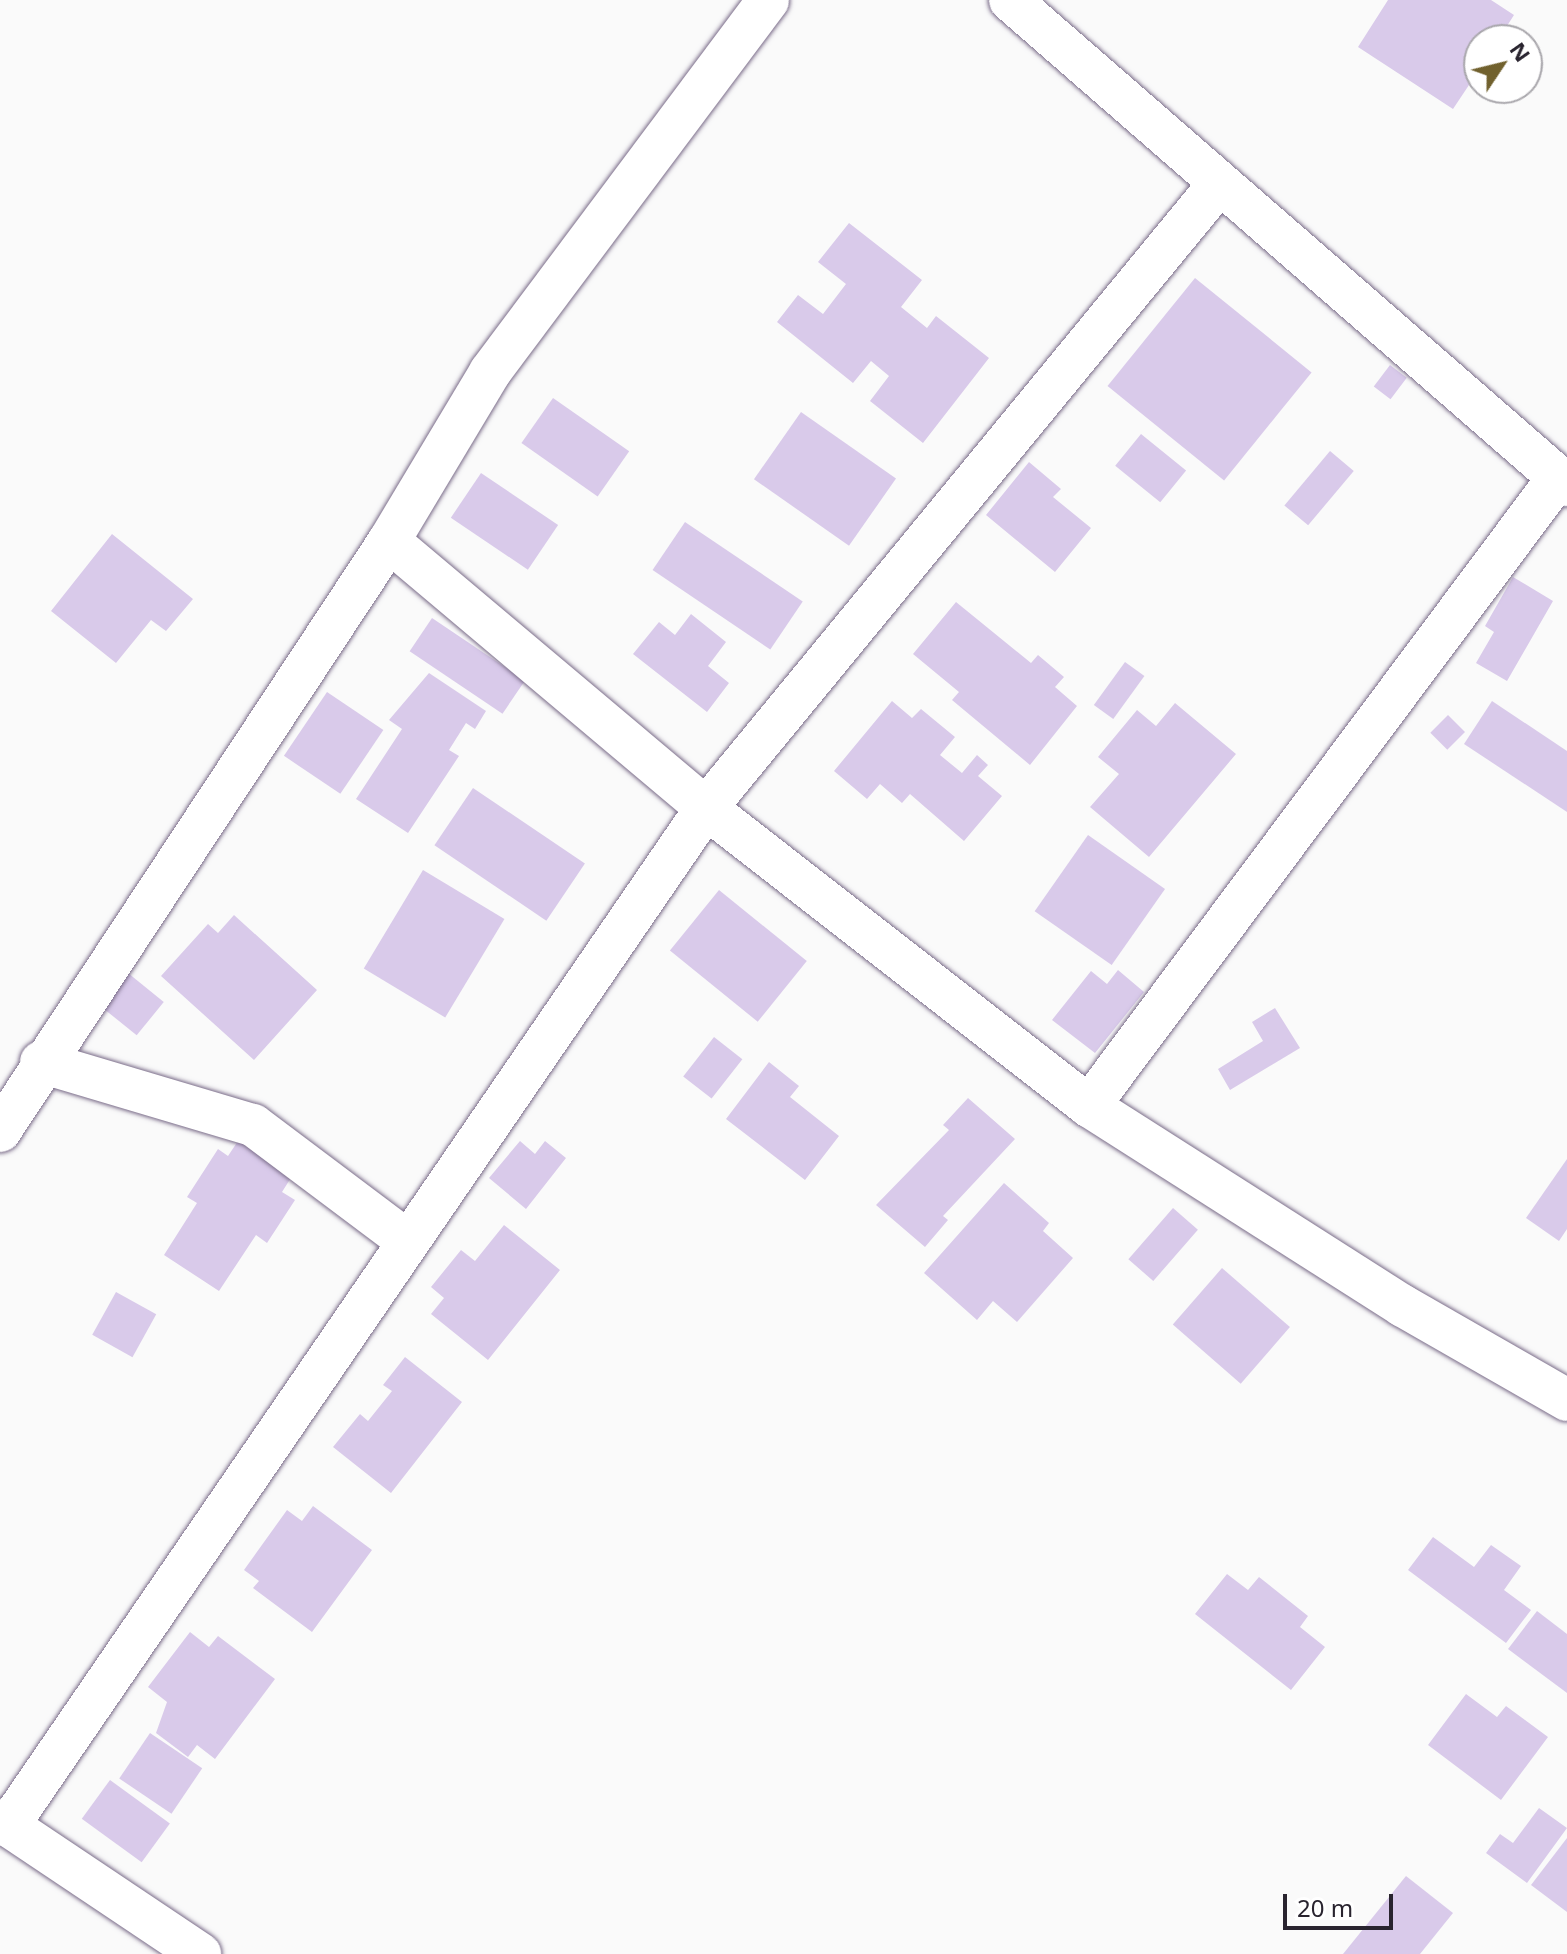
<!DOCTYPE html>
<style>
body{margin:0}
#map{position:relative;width:1567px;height:1954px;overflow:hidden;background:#fafafa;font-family:"Noto Sans",sans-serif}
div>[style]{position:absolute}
.building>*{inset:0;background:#d9caea;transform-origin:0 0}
.roads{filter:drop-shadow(0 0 2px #7a6c89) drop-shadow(0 0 2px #7a6c89)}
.minor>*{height:42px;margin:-21px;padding:0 21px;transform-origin:21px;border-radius:21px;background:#fff}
span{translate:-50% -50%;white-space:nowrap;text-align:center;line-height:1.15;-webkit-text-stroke:8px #fff;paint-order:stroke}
.north{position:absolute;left:1463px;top:24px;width:80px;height:80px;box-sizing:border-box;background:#fff;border:2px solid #a9a7ac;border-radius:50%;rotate:55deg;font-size:22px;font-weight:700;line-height:32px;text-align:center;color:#29242f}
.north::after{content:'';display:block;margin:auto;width:28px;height:36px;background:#71612e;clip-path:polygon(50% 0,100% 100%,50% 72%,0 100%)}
.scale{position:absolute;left:1283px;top:1894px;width:110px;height:36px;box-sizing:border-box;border:4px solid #29242f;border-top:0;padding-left:10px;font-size:24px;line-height:28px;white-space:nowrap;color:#29242f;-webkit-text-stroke:6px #fff;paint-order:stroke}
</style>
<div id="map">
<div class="building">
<div style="clip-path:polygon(1388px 0,1491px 0,1514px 15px,1498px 40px,1479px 40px,1479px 70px,1453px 109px,1358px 47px)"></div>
<div style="clip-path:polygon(849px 223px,922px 280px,901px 307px,927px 328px,936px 316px,989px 358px,923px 443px,870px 401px,889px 376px,871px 361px,853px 383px,777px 322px,798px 295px,823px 314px,846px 284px,818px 262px)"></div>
<div style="left:1195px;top:278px;width:150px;height:139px;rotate:39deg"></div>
<div style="left:1390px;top:365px;width:21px;height:27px;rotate:37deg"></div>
<div style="left:553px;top:398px;width:93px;height:55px;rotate:35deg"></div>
<div style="left:801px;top:412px;width:116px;height:82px;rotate:35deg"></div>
<div style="left:1141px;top:434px;width:58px;height:41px;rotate:39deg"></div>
<div style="left:1330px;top:451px;width:31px;height:71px;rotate:40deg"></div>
<div style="clip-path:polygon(1029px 462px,1061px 489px,1053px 497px,1091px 528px,1055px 572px,986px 515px)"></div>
<div style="left:481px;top:473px;width:93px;height:54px;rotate:34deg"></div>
<div style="left:685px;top:522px;width:142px;height:58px;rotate:34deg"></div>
<div style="clip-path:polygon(112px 534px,193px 599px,166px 631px,151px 620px,116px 663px,51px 611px)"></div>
<div style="clip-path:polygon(1513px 577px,1553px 601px,1507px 681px,1476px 663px,1494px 632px,1485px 626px)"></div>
<div style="clip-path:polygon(956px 602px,1031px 663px,1038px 655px,1064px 677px,1055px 687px,1077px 706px,1030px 765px,952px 700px,959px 692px,913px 654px)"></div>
<div style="clip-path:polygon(691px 614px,726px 642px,708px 666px,729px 683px,707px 712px,633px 654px,659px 622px,675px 635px)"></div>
<div style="left:432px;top:618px;width:112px;height:40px;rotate:34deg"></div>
<div style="left:1125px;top:662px;width:24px;height:53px;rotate:36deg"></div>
<div style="clip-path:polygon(429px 673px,486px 711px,475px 729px,466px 723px,449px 750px,459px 756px,408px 833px,356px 799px,402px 729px,389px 720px)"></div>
<div style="left:327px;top:692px;width:68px;height:77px;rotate:34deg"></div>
<div style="clip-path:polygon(892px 701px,912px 718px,921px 709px,955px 737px,940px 755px,962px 773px,977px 755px,988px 765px,978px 776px,1002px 796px,964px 841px,910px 794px,902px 803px,880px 784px,867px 799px,834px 771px)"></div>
<div style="clip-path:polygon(1492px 701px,1567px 751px,1567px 812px,1464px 744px)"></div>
<div style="clip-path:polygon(1175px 703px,1236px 754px,1149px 857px,1090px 807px,1119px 774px,1098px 757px,1137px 710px,1156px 726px)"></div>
<div style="left:1448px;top:715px;width:24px;height:25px;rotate:45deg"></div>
<div style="left:473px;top:788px;width:135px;height:69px;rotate:34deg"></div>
<div style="left:1088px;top:835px;width:94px;height:93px;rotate:35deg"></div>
<div style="left:423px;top:870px;width:95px;height:115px;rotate:31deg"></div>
<div style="left:719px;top:890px;width:113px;height:78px;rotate:39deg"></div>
<div style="clip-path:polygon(234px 915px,317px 990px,254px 1060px,161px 976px,208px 924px,218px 933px)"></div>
<div style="clip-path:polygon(1118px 970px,1144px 992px,1095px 1053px,1052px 1020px,1091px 971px,1107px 984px)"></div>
<div style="left:128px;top:973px;width:46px;height:43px;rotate:39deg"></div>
<div style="clip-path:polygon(1275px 1008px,1300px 1048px,1230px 1090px,1218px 1069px,1263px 1041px,1252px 1022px)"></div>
<div style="left:714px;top:1037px;width:36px;height:50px;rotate:38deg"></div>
<div style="clip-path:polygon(769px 1062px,799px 1086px,790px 1097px,839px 1136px,805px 1180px,726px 1119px)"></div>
<div style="clip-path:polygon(968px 1098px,1015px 1139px,943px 1216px,948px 1220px,925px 1247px,876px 1205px,949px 1130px,943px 1125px)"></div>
<div style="clip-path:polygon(240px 1138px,294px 1173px,282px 1192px,295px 1200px,267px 1243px,256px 1235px,219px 1291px,164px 1255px,197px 1203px,187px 1197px,218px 1149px,228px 1156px)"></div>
<div style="clip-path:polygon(520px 1141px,535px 1154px,545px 1141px,566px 1158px,526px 1209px,489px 1178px)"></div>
<div style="clip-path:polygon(1567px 1159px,1567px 1229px,1559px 1241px,1526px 1218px)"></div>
<div style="clip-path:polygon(1004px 1183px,1049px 1223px,1043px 1231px,1073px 1258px,1017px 1322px,993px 1301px,977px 1320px,924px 1273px)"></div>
<div style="left:1173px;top:1208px;width:33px;height:68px;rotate:41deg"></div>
<div style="clip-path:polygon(504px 1225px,560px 1270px,488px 1360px,431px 1314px,444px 1298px,431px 1287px,461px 1250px,475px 1261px)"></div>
<div style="left:1222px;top:1268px;width:90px;height:75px;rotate:41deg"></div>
<div style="left:116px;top:1292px;width:46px;height:49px;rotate:29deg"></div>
<div style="clip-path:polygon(405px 1357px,462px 1402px,391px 1493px,333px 1447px,360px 1414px,368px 1421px,392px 1391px,383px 1385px)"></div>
<div style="clip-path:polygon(313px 1506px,372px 1550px,312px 1632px,253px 1588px,259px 1581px,244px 1570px,287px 1510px,302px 1521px)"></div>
<div style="clip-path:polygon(1433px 1537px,1474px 1567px,1491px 1545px,1521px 1566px,1504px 1590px,1531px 1610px,1506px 1643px,1408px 1570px)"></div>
<div style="clip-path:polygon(1227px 1574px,1248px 1590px,1259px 1577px,1308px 1616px,1300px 1627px,1325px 1647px,1291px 1690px,1195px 1614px)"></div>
<div style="clip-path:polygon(1537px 1611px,1567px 1634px,1567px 1693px,1508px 1649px)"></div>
<div style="clip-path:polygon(190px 1632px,209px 1647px,218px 1636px,275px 1679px,215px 1759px,197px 1745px,188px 1757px,156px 1733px,167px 1702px,148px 1687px)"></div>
<div style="clip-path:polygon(1466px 1694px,1497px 1717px,1506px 1706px,1548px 1737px,1501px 1800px,1428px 1745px)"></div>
<div style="left:150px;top:1733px;width:63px;height:55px;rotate:34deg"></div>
<div style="left:110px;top:1780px;width:74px;height:48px;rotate:36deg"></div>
<div style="clip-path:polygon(1539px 1808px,1567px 1828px,1527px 1883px,1486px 1853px,1500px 1834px,1513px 1843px)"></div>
<div style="clip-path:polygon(1567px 1838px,1567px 1912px,1531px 1885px)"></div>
<div style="clip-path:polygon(1406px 1876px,1453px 1913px,1420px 1954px,1343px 1954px)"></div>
</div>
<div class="roads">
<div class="minor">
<div style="left:1010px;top:0;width:739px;rotate:41.05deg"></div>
<div style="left:389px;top:541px;width:197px;rotate:-59.1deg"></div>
<div style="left:490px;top:372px;width:464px;rotate:-53.2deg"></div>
<div style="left:41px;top:1062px;width:221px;rotate:16.6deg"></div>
<div style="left:253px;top:1125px;width:190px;rotate:36.9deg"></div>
<div style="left:1089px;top:1106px;width:784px;rotate:-53.25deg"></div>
<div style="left:0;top:1131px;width:707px;rotate:-56.6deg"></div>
<div style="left:389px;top:541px;width:414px;rotate:40.1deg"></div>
<div style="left:706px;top:808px;width:485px;rotate:37.9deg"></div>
<div style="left:1089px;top:1106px;width:372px;rotate:32.5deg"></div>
<div style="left:1403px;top:1306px;width:189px;rotate:29.8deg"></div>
<div style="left:0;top:1820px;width:241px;rotate:33.8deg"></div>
<div style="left:8px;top:1826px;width:1234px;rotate:-55.56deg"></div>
<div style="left:706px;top:808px;width:808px;rotate:-50.58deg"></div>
</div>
</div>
<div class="north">N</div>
<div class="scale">20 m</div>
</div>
